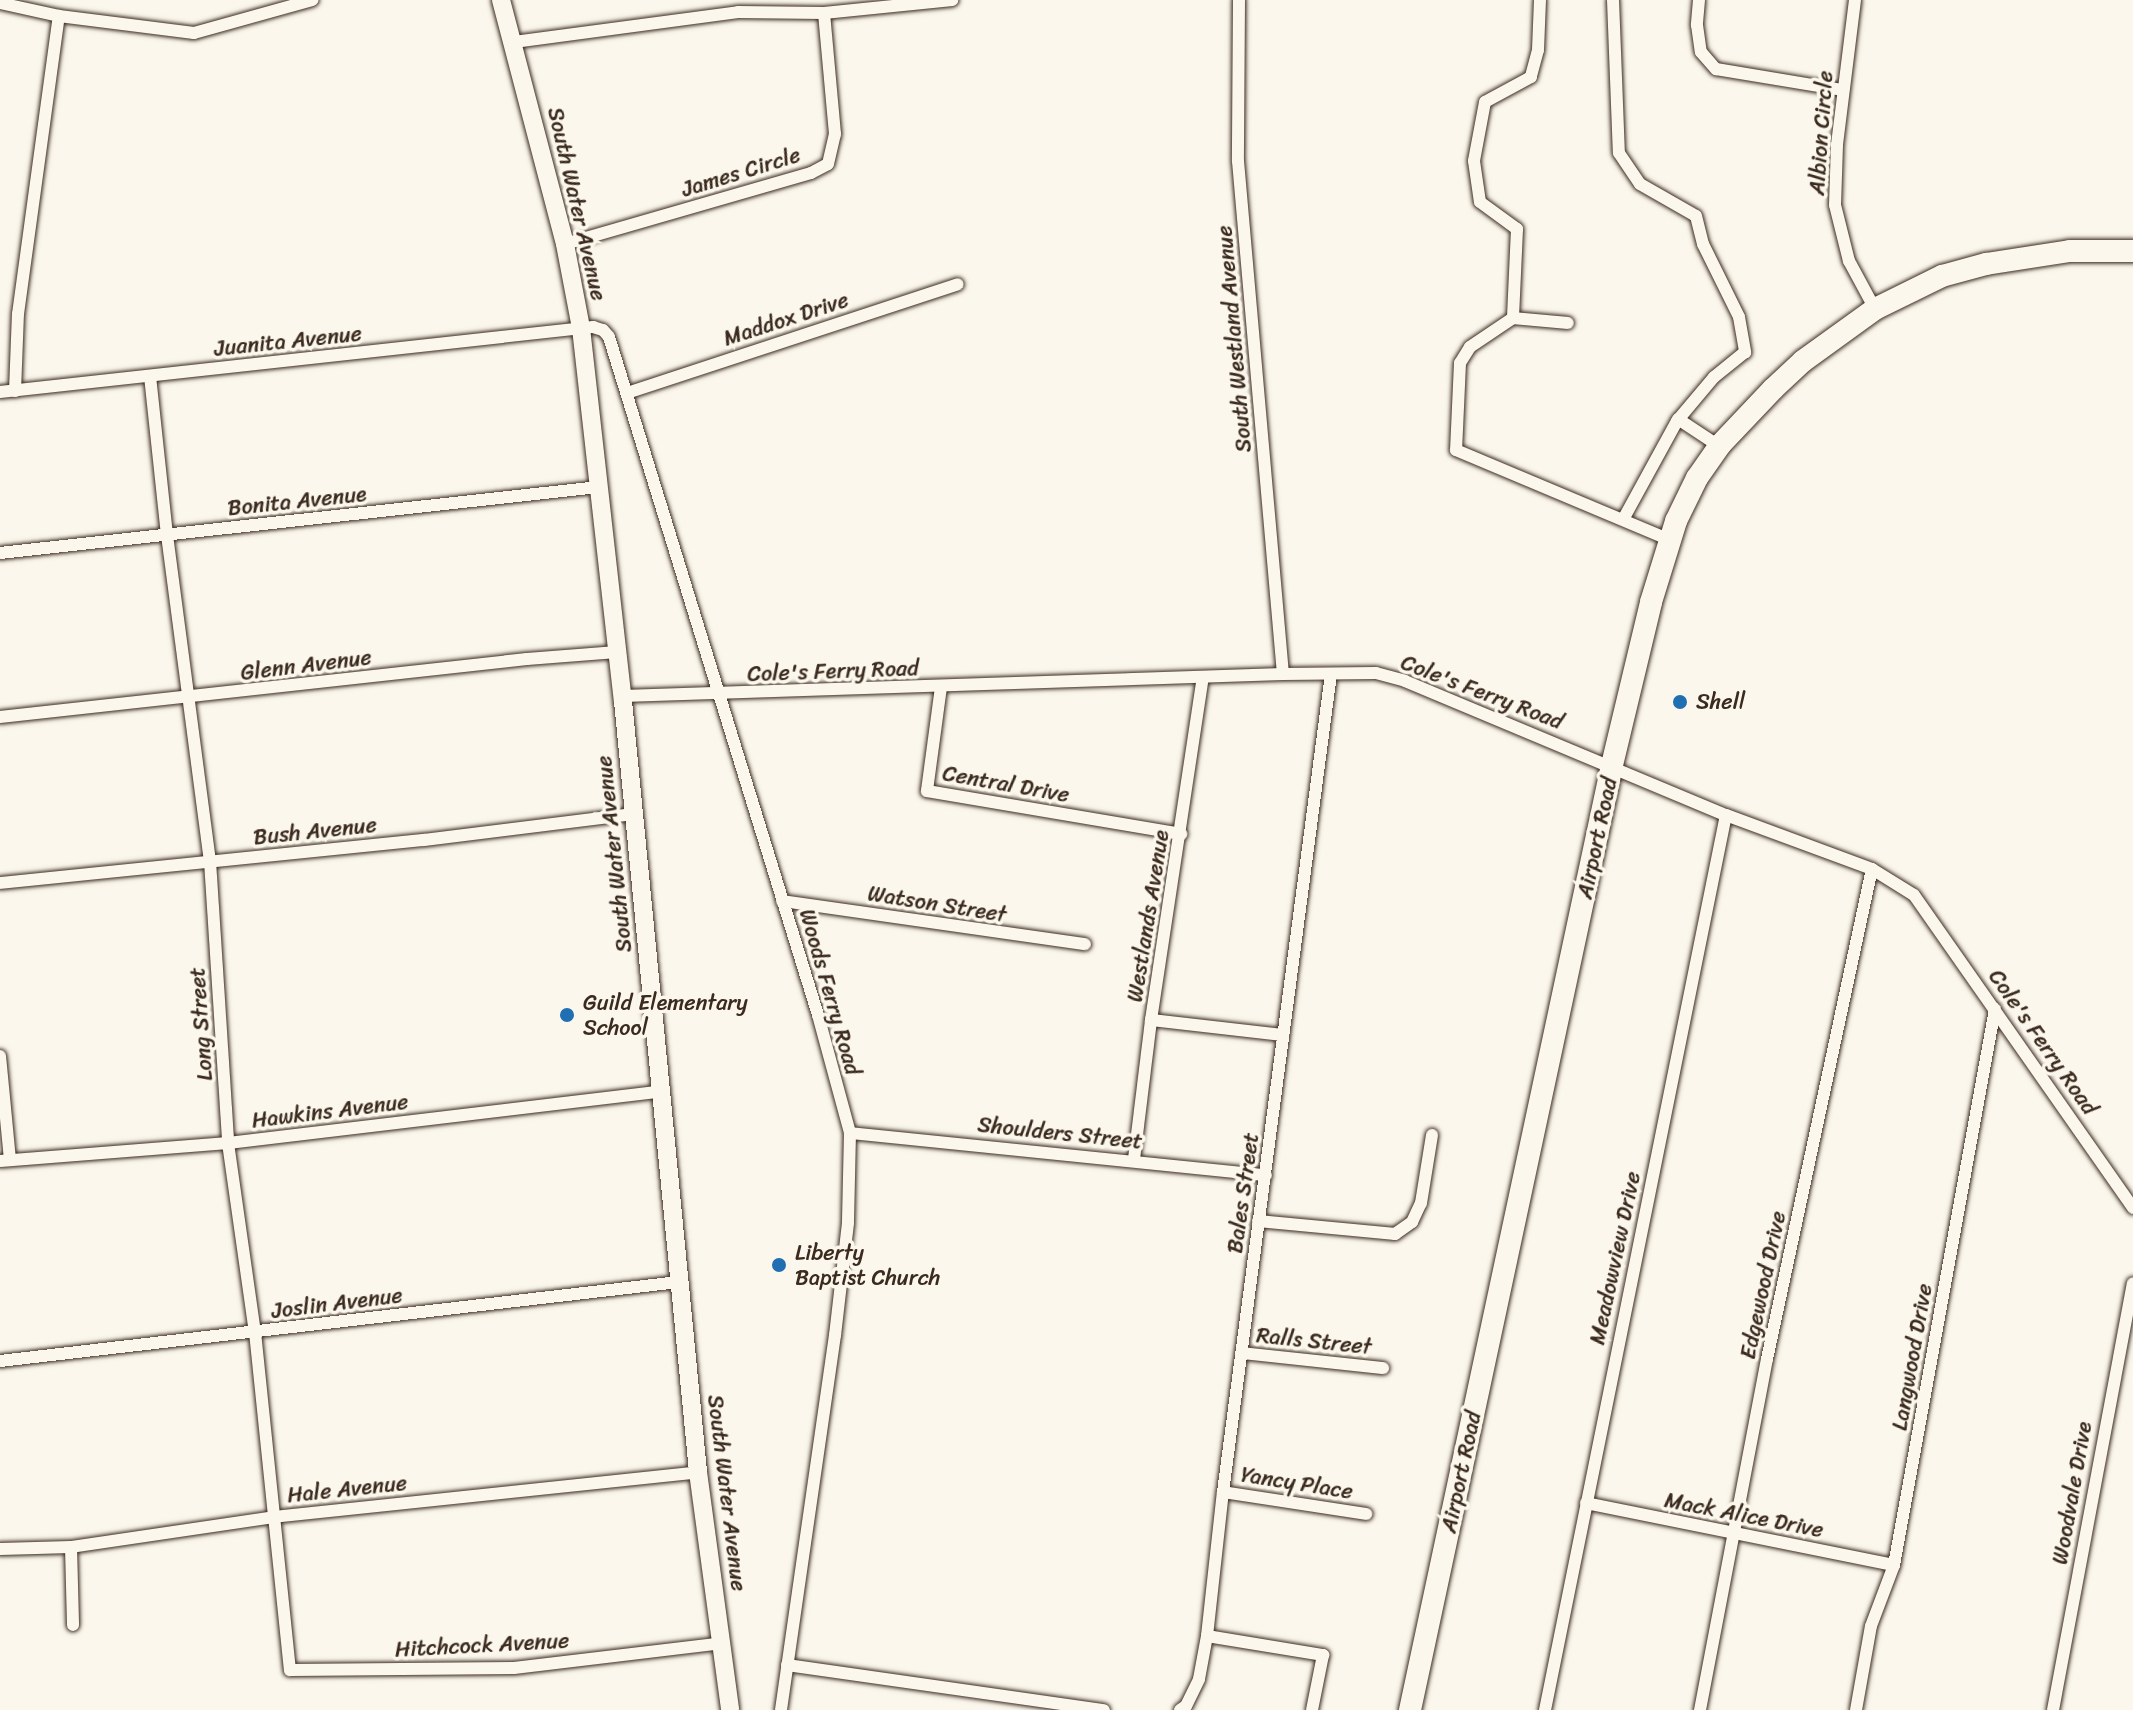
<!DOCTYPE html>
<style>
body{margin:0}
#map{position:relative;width:2133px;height:1710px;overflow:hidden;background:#fbf7ec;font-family:Sriracha,sans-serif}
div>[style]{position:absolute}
.roads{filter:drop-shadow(0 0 2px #3b2a1e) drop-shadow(0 0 2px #3b2a1e)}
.street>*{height:12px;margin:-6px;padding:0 6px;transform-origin:6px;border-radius:6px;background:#fbf7ec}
.secondary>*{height:18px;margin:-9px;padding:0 9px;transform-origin:9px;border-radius:9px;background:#fbf7ec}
.highway>*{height:22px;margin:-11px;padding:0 11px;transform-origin:11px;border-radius:11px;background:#fbf7ec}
.dots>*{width:22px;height:22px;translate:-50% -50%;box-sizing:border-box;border:4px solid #fbf7ec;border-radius:50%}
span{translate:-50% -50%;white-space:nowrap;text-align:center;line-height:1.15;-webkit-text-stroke:7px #fbf7ec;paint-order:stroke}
.street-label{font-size:22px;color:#3b2a1e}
.poi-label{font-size:22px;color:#3b2a1e}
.left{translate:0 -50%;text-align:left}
</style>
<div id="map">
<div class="roads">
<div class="street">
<div style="left:1239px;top:0;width:161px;rotate:90.4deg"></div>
<div style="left:1238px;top:161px;width:515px;rotate:84.99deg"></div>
<div style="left:1540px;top:0;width:50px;rotate:92.3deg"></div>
<div style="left:1538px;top:50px;width:28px;rotate:105deg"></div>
<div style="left:1531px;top:77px;width:52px;rotate:151.5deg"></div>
<div style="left:1485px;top:102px;width:60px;rotate:100.6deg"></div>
<div style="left:1474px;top:161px;width:41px;rotate:81.7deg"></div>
<div style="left:1480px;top:202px;width:46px;rotate:36.1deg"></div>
<div style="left:1517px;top:229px;width:89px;rotate:92.6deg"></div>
<div style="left:1513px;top:318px;width:52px;rotate:146deg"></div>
<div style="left:1470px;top:347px;width:19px;rotate:122deg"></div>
<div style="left:1460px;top:363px;width:87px;rotate:92.6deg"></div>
<div style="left:1456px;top:450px;width:232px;rotate:22.8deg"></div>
<div style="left:1613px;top:0;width:153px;rotate:87.8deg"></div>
<div style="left:1619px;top:153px;width:37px;rotate:56deg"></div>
<div style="left:1640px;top:184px;width:64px;rotate:29.7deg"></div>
<div style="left:1696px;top:216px;width:29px;rotate:76deg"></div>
<div style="left:1703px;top:244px;width:81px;rotate:63.7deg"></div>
<div style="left:1739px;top:317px;width:36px;rotate:80deg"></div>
<div style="left:1745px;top:352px;width:40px;rotate:141deg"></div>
<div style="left:1714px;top:377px;width:57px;rotate:130.1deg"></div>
<div style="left:1677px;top:421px;width:111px;rotate:118.7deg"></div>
<div style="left:1699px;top:0;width:25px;rotate:95deg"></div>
<div style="left:1697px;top:25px;width:27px;rotate:82deg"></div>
<div style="left:1701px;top:52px;width:23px;rotate:49deg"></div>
<div style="left:1716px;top:69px;width:129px;rotate:9.4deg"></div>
<div style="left:1855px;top:0;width:146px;rotate:97.1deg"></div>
<div style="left:1837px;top:145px;width:60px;rotate:91.9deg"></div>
<div style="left:1835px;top:205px;width:58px;rotate:76deg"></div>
<div style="left:1849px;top:261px;width:55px;rotate:61.6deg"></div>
<div style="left:0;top:3px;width:60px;rotate:12.4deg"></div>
<div style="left:59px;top:16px;width:136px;rotate:7.2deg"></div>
<div style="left:194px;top:33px;width:123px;rotate:-15.6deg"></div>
<div style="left:514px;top:42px;width:226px;rotate:-7.6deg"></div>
<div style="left:738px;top:12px;width:86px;rotate:0.7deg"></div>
<div style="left:824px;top:13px;width:129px;rotate:-5.8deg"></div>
<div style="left:565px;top:244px;width:256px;rotate:-16.1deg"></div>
<div style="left:811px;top:173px;width:19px;rotate:-28deg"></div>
<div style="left:828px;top:164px;width:31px;rotate:-77deg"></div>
<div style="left:835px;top:134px;width:121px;rotate:-95.2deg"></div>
<div style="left:1513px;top:318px;width:55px;rotate:5.2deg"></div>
<div style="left:150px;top:376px;width:160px;rotate:83.9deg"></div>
<div style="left:167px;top:535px;width:329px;rotate:82.5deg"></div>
<div style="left:210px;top:861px;width:283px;rotate:86.3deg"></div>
<div style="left:228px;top:1143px;width:191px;rotate:81.9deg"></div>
<div style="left:255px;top:1332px;width:340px;rotate:84.1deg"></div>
<div style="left:290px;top:1670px;width:224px;rotate:-0.5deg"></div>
<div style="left:514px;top:1668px;width:210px;rotate:-6.8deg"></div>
<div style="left:15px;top:391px;width:77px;rotate:-87.8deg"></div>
<div style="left:18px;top:314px;width:301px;rotate:-82.2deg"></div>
<div style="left:0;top:392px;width:597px;rotate:-6.26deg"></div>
<div style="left:593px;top:327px;width:10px;rotate:17deg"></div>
<div style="left:603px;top:330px;width:9px;rotate:49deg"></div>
<div style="left:609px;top:337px;width:709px;rotate:72.87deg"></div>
<div style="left:818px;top:1015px;width:122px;rotate:74.8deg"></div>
<div style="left:850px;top:1133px;width:90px;rotate:91.3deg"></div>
<div style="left:848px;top:1223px;width:113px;rotate:96.6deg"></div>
<div style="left:835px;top:1335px;width:379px;rotate:98.2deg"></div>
<div style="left:627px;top:393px;width:348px;rotate:-18.2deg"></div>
<div style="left:1678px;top:419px;width:49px;rotate:33.4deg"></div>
<div style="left:0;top:553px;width:603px;rotate:-6.29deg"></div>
<div style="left:941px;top:687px;width:105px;rotate:97.7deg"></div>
<div style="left:927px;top:791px;width:258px;rotate:9.6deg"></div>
<div style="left:623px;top:696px;width:660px;rotate:-1.91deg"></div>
<div style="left:1283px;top:674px;width:93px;rotate:-0.6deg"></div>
<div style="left:1376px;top:673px;width:30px;rotate:15deg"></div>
<div style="left:1405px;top:681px;width:348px;rotate:22.7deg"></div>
<div style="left:1726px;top:815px;width:156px;rotate:20.3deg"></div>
<div style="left:1872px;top:869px;width:49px;rotate:31.8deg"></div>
<div style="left:1914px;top:895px;width:382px;rotate:55deg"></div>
<div style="left:0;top:717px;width:530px;rotate:-6.28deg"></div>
<div style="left:527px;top:659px;width:90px;rotate:-4.4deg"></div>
<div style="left:0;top:883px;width:426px;rotate:-5.8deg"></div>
<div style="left:424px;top:840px;width:211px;rotate:-7.1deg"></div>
<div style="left:782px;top:901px;width:306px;rotate:8.1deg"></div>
<div style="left:1151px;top:1020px;width:133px;rotate:6.5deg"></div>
<div style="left:0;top:1056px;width:104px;rotate:84.5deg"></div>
<div style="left:850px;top:1133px;width:418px;rotate:5.8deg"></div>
<div style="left:1134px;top:1159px;width:140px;rotate:-83deg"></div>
<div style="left:1151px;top:1020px;width:346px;rotate:-81.4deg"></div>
<div style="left:0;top:1161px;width:229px;rotate:-4.5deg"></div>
<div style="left:228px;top:1143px;width:438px;rotate:-6.8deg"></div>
<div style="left:1258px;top:1221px;width:138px;rotate:5.4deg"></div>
<div style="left:1395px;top:1234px;width:21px;rotate:-35deg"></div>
<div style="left:1412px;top:1222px;width:21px;rotate:-65deg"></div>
<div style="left:1421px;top:1203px;width:69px;rotate:-80.8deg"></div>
<div style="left:1242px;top:1353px;width:142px;rotate:6.1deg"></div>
<div style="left:0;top:1361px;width:684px;rotate:-6.64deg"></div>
<div style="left:1223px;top:1492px;width:145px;rotate:8.7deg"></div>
<div style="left:1586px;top:1503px;width:314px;rotate:11.4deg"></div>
<div style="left:71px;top:1547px;width:78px;rotate:88.5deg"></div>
<div style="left:0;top:1549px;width:71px;rotate:-1.6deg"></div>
<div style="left:71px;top:1547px;width:204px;rotate:-8.4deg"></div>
<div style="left:273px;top:1517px;width:427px;rotate:-6deg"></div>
<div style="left:1207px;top:1636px;width:118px;rotate:9.3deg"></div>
<div style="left:1323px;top:1655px;width:56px;rotate:101.3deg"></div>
<div style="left:787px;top:1665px;width:320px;rotate:8.1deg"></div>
<div style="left:1180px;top:1710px;width:7px;rotate:-34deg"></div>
<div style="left:1186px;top:1706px;width:30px;rotate:-64deg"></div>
<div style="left:1199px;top:1679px;width:44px;rotate:-79.5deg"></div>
<div style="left:1207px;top:1636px;width:145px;rotate:-83.7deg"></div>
<div style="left:1223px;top:1492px;width:825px;rotate:-82.48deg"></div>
<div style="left:1545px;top:1710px;width:913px;rotate:-78.57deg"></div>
<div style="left:1700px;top:1710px;width:357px;rotate:-79.2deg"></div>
<div style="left:1767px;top:1359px;width:501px;rotate:-77.91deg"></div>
<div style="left:1856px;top:1710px;width:85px;rotate:-79.9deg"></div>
<div style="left:1871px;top:1626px;width:65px;rotate:-69.3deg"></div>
<div style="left:1894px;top:1565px;width:565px;rotate:-79.7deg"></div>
<div style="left:2053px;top:1710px;width:434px;rotate:-79.4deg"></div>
</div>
<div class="secondary">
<div style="left:501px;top:0;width:252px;rotate:75.3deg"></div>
<div style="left:565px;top:244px;width:86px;rotate:79.2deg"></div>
<div style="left:581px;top:328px;width:375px;rotate:83.6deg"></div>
<div style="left:623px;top:701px;width:775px;rotate:84.44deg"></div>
<div style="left:698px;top:1472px;width:240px;rotate:82.3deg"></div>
</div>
<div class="highway">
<div style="left:1410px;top:1710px;width:966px;rotate:-77.93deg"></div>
<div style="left:1612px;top:765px;width:168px;rotate:-76.5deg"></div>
<div style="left:1651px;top:602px;width:85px;rotate:-72.8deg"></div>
<div style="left:1676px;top:521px;width:48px;rotate:-64deg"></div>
<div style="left:1697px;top:478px;width:39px;rotate:-55deg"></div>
<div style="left:1719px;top:446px;width:79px;rotate:-46.5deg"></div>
<div style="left:1773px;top:389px;width:41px;rotate:-43deg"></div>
<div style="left:1803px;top:361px;width:89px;rotate:-35.8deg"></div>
<div style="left:1875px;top:309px;width:75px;rotate:-26.2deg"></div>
<div style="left:1942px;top:276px;width:46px;rotate:-15.3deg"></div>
<div style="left:1986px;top:264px;width:85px;rotate:-8.8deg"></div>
<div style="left:2070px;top:251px;width:63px"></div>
</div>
</div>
<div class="dots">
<div style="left:1680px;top:702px;background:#1f6fb2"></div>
<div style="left:567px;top:1015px;background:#1f6fb2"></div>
<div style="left:779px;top:1265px;background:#1f6fb2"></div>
</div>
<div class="street-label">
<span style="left:1821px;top:133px;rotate:-86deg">Albion Circle</span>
<span style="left:741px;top:172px;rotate:-17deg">James Circle</span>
<span style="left:577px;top:204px;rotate:77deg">South Water Avenue</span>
<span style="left:786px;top:319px;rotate:-18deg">Maddox Drive</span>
<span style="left:1234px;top:339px;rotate:-95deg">South Westland Avenue</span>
<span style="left:288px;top:341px;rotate:-6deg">Juanita Avenue</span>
<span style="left:297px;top:501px;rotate:-6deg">Bonita Avenue</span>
<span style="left:306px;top:665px;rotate:-7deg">Glenn Avenue</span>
<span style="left:833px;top:671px;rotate:-2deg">Cole's Ferry Road</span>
<span style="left:1482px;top:692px;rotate:21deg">Cole's Ferry Road</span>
<span style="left:1006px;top:784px;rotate:10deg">Central Drive</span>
<span style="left:315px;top:831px;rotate:-6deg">Bush Avenue</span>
<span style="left:1597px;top:838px;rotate:-78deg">Airport Road</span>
<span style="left:614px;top:854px;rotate:-96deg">South Water Avenue</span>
<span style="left:937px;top:904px;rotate:9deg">Watson Street</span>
<span style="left:1148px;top:916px;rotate:-81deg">Westlands Avenue</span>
<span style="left:830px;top:992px;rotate:74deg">Woods Ferry Road</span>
<span style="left:201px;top:1024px;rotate:-94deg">Long Street</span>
<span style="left:2043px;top:1042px;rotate:55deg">Cole's Ferry Road</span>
<span style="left:330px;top:1111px;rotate:-7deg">Hawkins Avenue</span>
<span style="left:1060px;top:1133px;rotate:6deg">Shoulders Street</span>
<span style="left:1243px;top:1193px;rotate:-82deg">Bales Street</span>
<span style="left:1615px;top:1258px;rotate:-78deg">Meadowview Drive</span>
<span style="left:1763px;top:1285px;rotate:-78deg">Edgewood Drive</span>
<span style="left:337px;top:1303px;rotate:-7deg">Joslin Avenue</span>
<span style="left:1314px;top:1341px;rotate:6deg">Ralls Street</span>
<span style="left:1912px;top:1357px;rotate:-80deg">Langwood Drive</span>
<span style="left:1461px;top:1472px;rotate:-78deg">Airport Road</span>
<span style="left:1297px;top:1483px;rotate:9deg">Yancy Place</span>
<span style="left:347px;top:1489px;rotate:-6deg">Hale Avenue</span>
<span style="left:727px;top:1493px;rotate:83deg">South Water Avenue</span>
<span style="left:2072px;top:1493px;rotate:-80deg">Woodvale Drive</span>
<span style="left:1744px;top:1515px;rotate:11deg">Mack Alice Drive</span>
<span style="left:482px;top:1645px;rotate:-3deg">Hitchcock Avenue</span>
</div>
<div class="poi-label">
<span class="left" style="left:1696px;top:702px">Shell</span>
<span class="left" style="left:583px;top:1015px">Guild Elementary<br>School</span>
<span class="left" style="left:795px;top:1265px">Liberty<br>Baptist Church</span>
</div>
</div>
